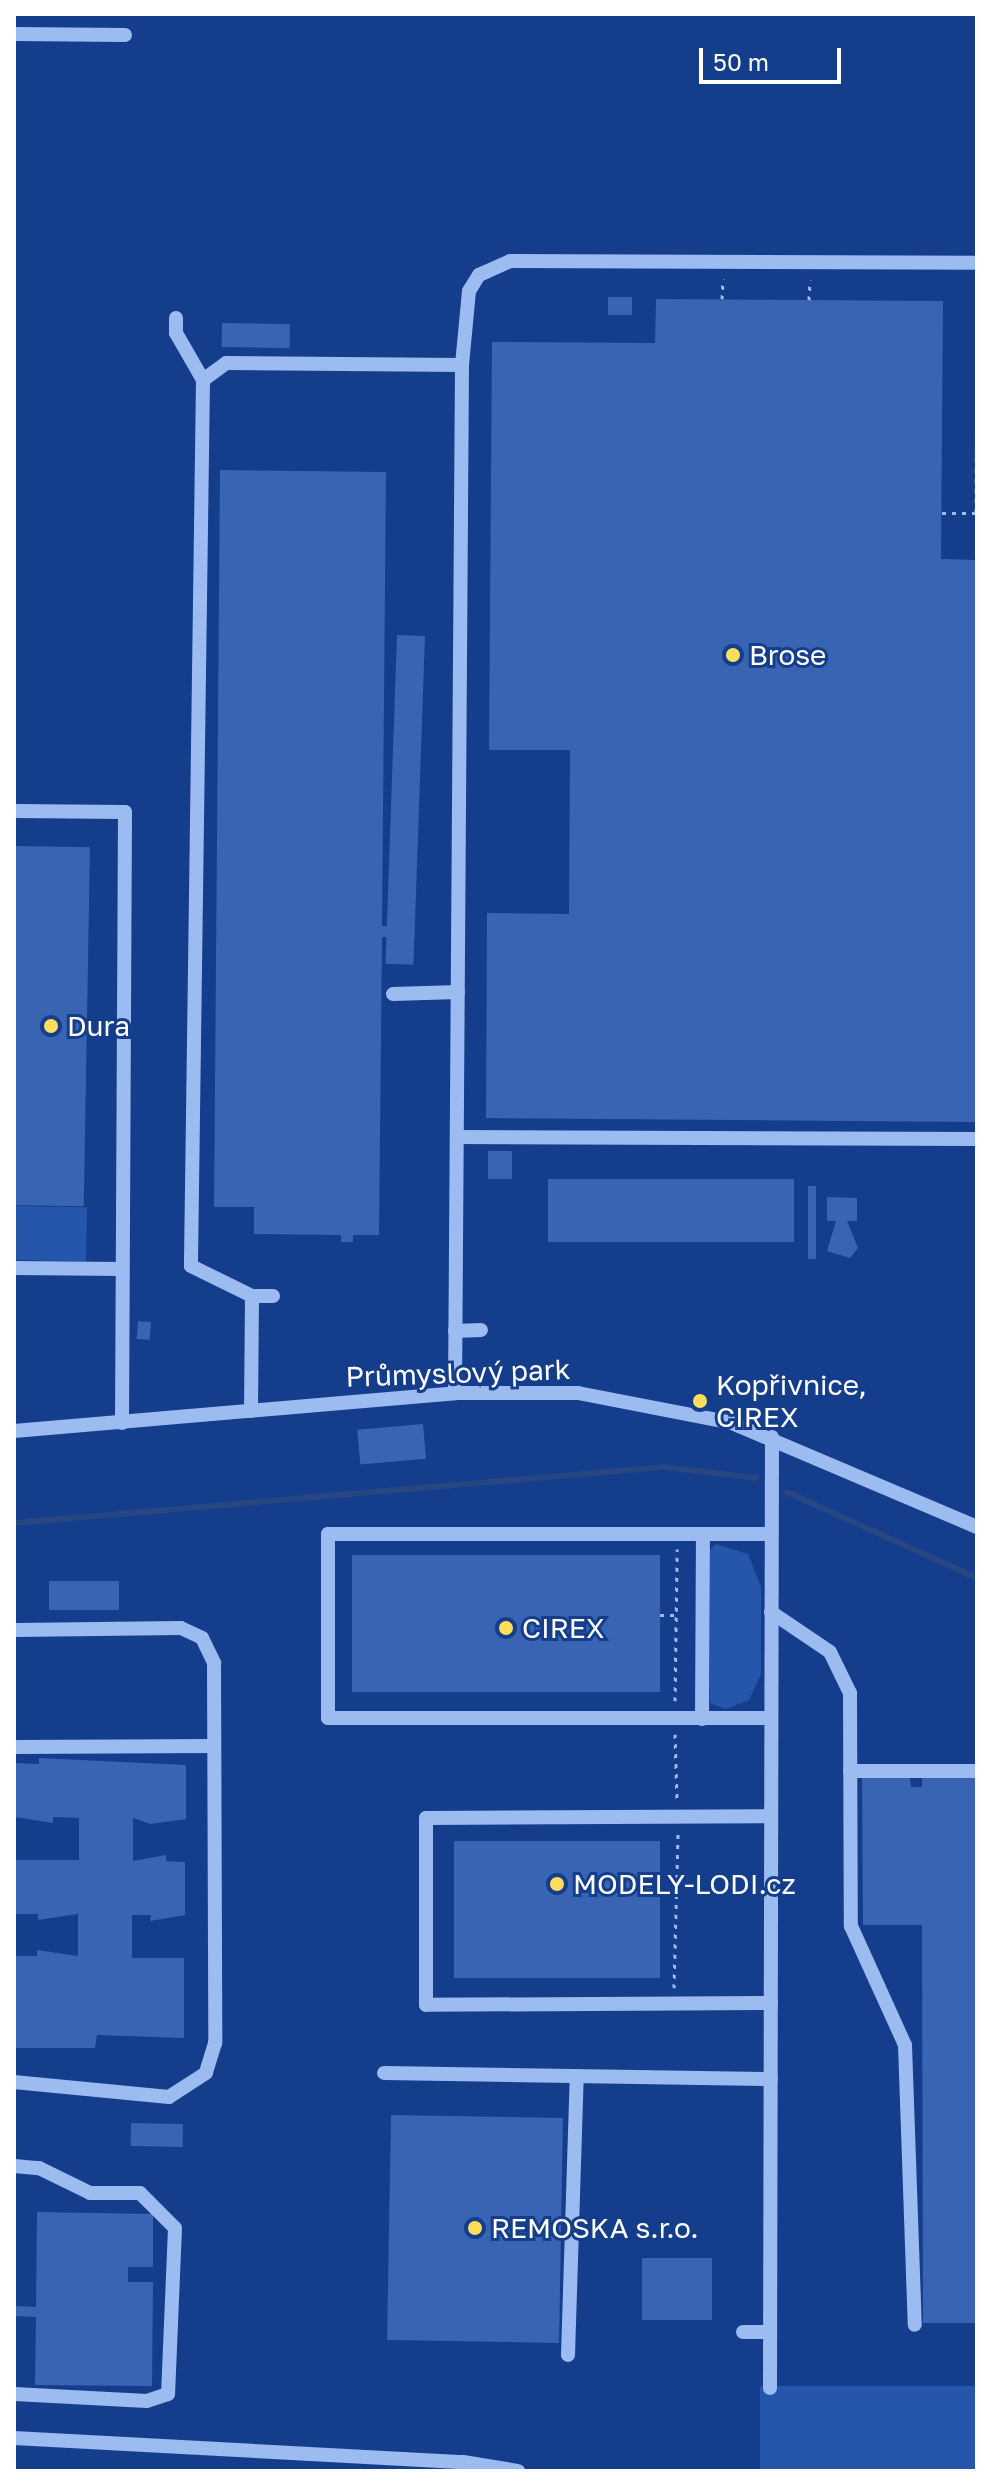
<!DOCTYPE html>
<meta charset="utf-8">
<style>
body{margin:0}
#map{position:relative;width:991px;height:2485px;overflow:hidden;background:#143d8c;font-family:"Golos Text",sans-serif}
div>[style]{position:absolute}
.green>*{inset:0;background:#2656ab;transform-origin:0 0}
.stream>*{height:6px;margin:-3px;padding:0 3px;transform-origin:3px;border-radius:3px;background:#284782}
.building>*{inset:0;background:#3864b3;transform-origin:0 0}
.path>*{height:3px;margin-top:-1.5px;transform-origin:0;background:repeating-linear-gradient(90deg,#9cbbf0 0 4px,transparent 0 10px)}
.minor>*{height:14px;margin:-7px;padding:0 7px;transform-origin:7px;border-radius:7px;background:#9cbbf0}
.dots>*{width:22px;height:22px;translate:-50% -50%;box-sizing:border-box;border:4px solid #143d8c;border-radius:50%}
span{translate:-50% -50%;white-space:nowrap;text-align:center;line-height:1.15;-webkit-text-stroke:6px #143d8c;paint-order:stroke}
.poi-label{font-size:28px;color:#fff}
.left{translate:0 -50%;text-align:left}
.street-label{font-size:28px;color:#fff}
.frame{position:absolute;inset:0;border:16px solid #fff;pointer-events:none}
.scale{position:absolute;left:699px;top:48px;width:142px;height:36px;box-sizing:border-box;border:4px solid #fff;border-top:0;padding-left:10px;font-size:24px;line-height:28px;white-space:nowrap;color:#fff;-webkit-text-stroke:6px #143d8c;paint-order:stroke}
</style>
<div id="map">
<div class="green">
<div style="left:14px;top:1206px;width:73px;height:54px;rotate:1deg"></div>
<div style="clip-path:polygon(716px 1544px,748px 1554px,761px 1587px,761px 1674px,749px 1700px,726px 1709px,710px 1703px,710px 1550px)"></div>
<div style="left:977px;top:2386px;width:85px;height:217px;rotate:90deg"></div>
</div>
<div class="stream">
<div style="left:787px;top:1492px;width:209px;rotate:24.4deg"></div>
<div style="left:14px;top:1523px;width:652px;rotate:-4.92deg"></div>
<div style="left:664px;top:1467px;width:93px;rotate:6.8deg"></div>
</div>
<div class="building">
<div style="left:608px;top:297px;width:24px;height:18px"></div>
<div style="clip-path:polygon(656px 299px,943px 301px,941px 559px,977px 560px,977px 1122px,486px 1118px,487px 913px,569px 914px,570px 750px,489px 750px,492px 342px,655px 343px)"></div>
<div style="left:222px;top:323px;width:68px;height:24px;rotate:1deg"></div>
<div style="clip-path:polygon(220px 470px,386px 472px,382px 926px,389px 926px,389px 937px,382px 937px,379px 1235px,353px 1235px,353px 1242px,341px 1242px,341px 1235px,254px 1234px,254px 1207px,214px 1207px)"></div>
<div style="left:397px;top:635px;width:28px;height:329px;rotate:2deg"></div>
<div style="left:14px;top:846px;width:76px;height:359px;rotate:1deg"></div>
<div style="left:488px;top:1151px;width:24px;height:28px"></div>
<div style="left:548px;top:1179px;width:246px;height:63px"></div>
<div style="left:808px;top:1186px;width:8px;height:73px"></div>
<div style="clip-path:polygon(827px 1197px,857px 1198px,857px 1221px,847px 1221px,858px 1248px,850px 1258px,827px 1251px,836px 1221px,827px 1221px)"></div>
<div style="left:138px;top:1321px;width:13px;height:18px;rotate:4deg"></div>
<div style="left:423px;top:1424px;width:35px;height:66px;rotate:85deg"></div>
<div style="left:352px;top:1555px;width:308px;height:137px"></div>
<div style="left:49px;top:1581px;width:70px;height:29px"></div>
<div style="clip-path:polygon(39px 1758px,186px 1765px,186px 1819px,151px 1824px,133px 1818px,133px 1861px,166px 1855px,166px 1861px,185px 1862px,185px 1915px,150px 1921px,151px 1915px,132px 1915px,132px 1958px,184px 1958px,184px 2038px,97px 2035px,95px 2048px,14px 2048px,14px 1956px,37px 1956px,37px 1950px,78px 1956px,78px 1914px,38px 1920px,38px 1914px,14px 1914px,14px 1860px,79px 1860px,79px 1818px,53px 1817px,53px 1823px,14px 1817px,14px 1763px,39px 1764px)"></div>
<div style="clip-path:polygon(862px 1778px,910px 1778px,911px 1787px,922px 1787px,922px 1778px,977px 1778px,977px 2323px,923px 2323px,922px 1925px,863px 1925px)"></div>
<div style="left:454px;top:1841px;width:206px;height:137px"></div>
<div style="left:391px;top:2115px;width:172px;height:225px;rotate:1deg"></div>
<div style="left:131px;top:2123px;width:52px;height:23px;rotate:1deg"></div>
<div style="clip-path:polygon(37px 2212px,153px 2214px,153px 2267px,128px 2267px,128px 2282px,153px 2282px,152px 2386px,35px 2385px,36px 2317px,14px 2316px,14px 2306px,36px 2307px)"></div>
<div style="left:642px;top:2258px;width:70px;height:62px"></div>
</div>
<div class="path">
<div style="left:722px;top:299px;width:20px;rotate:-87deg"></div>
<div style="left:809px;top:300px;width:20px;rotate:-87deg"></div>
<div style="left:942px;top:513px;width:34px"></div>
<div style="left:976px;top:513px;width:204px;rotate:-89.7deg"></div>
<div style="left:660px;top:1615px;width:16px"></div>
<div style="left:675px;top:1701px;width:152px;rotate:-89.2deg"></div>
<div style="left:675px;top:1734px;width:68px;rotate:88.3deg"></div>
<div style="left:674px;top:1988px;width:157px;rotate:-88.5deg"></div>
</div>
<div class="minor">
<div style="left:14px;top:34px;width:111px;rotate:0.5deg"></div>
<div style="left:176px;top:318px;width:15px;rotate:90deg"></div>
<div style="left:176px;top:333px;width:54px;rotate:60.1deg"></div>
<div style="left:203px;top:380px;width:886px;rotate:90.78deg"></div>
<div style="left:191px;top:1266px;width:68px;rotate:26.2deg"></div>
<div style="left:203px;top:380px;width:29px;rotate:-36deg"></div>
<div style="left:226px;top:363px;width:236px;rotate:0.5deg"></div>
<div style="left:14px;top:811px;width:111px;rotate:0.5deg"></div>
<div style="left:125px;top:812px;width:611px;rotate:90.28deg"></div>
<div style="left:393px;top:994px;width:65px;rotate:-1.8deg"></div>
<div style="left:457px;top:1137px;width:520px;rotate:0.22deg"></div>
<div style="left:14px;top:1268px;width:108px;rotate:0.5deg"></div>
<div style="left:455px;top:1331px;width:26px;rotate:-2deg"></div>
<div style="left:455px;top:1393px;width:1028px;rotate:-89.61deg"></div>
<div style="left:462px;top:365px;width:74px;rotate:-84.6deg"></div>
<div style="left:469px;top:291px;width:19px;rotate:-58deg"></div>
<div style="left:479px;top:275px;width:34px;rotate:-24deg"></div>
<div style="left:510px;top:261px;width:467px;rotate:0.2deg"></div>
<div style="left:251px;top:1411px;width:115px;rotate:-89.5deg"></div>
<div style="left:252px;top:1296px;width:21px"></div>
<div style="left:14px;top:1431px;width:443px;rotate:-4.9deg"></div>
<div style="left:455px;top:1393px;width:123px"></div>
<div style="left:578px;top:1393px;width:157px;rotate:11deg"></div>
<div style="left:732px;top:1423px;width:266px;rotate:23deg"></div>
<div style="left:771px;top:1612px;width:71px;rotate:34.1deg"></div>
<div style="left:830px;top:1652px;width:46px;rotate:64deg"></div>
<div style="left:850px;top:1693px;width:233px;rotate:89.8deg"></div>
<div style="left:851px;top:1926px;width:131px;rotate:65.6deg"></div>
<div style="left:905px;top:2045px;width:280px;rotate:88deg"></div>
<div style="left:14px;top:1630px;width:167px;rotate:-0.7deg"></div>
<div style="left:181px;top:1628px;width:23px;rotate:25deg"></div>
<div style="left:202px;top:1638px;width:28px;rotate:64deg"></div>
<div style="left:214px;top:1663px;width:380px;rotate:89.8deg"></div>
<div style="left:215px;top:2043px;width:31px;rotate:107deg"></div>
<div style="left:206px;top:2073px;width:44px;rotate:147deg"></div>
<div style="left:169px;top:2097px;width:156px;rotate:-174.5deg"></div>
<div style="left:771px;top:1718px;width:443px;rotate:180deg"></div>
<div style="left:328px;top:1718px;width:184px;rotate:-90deg"></div>
<div style="left:328px;top:1534px;width:443px"></div>
<div style="left:702px;top:1719px;width:185px;rotate:-89.7deg"></div>
<div style="left:14px;top:1747px;width:200px;rotate:-0.3deg"></div>
<div style="left:850px;top:1771px;width:127px"></div>
<div style="left:771px;top:2003px;width:345px;rotate:179.7deg"></div>
<div style="left:426px;top:2005px;width:187px;rotate:-90deg"></div>
<div style="left:426px;top:1818px;width:345px;rotate:-0.3deg"></div>
<div style="left:384px;top:2073px;width:387px;rotate:0.9deg"></div>
<div style="left:14px;top:2166px;width:25px;rotate:5deg"></div>
<div style="left:39px;top:2168px;width:57px;rotate:26.1deg"></div>
<div style="left:90px;top:2193px;width:50px"></div>
<div style="left:140px;top:2193px;width:49px;rotate:45deg"></div>
<div style="left:175px;top:2228px;width:166px;rotate:92.4deg"></div>
<div style="left:168px;top:2394px;width:22px;rotate:162deg"></div>
<div style="left:147px;top:2401px;width:133px;rotate:-177deg"></div>
<div style="left:743px;top:2332px;width:27px"></div>
<div style="left:568px;top:2355px;width:279px;rotate:-88.2deg"></div>
<div style="left:770px;top:2388px;width:951px;rotate:-89.88deg"></div>
<div style="left:14px;top:2438px;width:450px;rotate:3.1deg"></div>
<div style="left:463px;top:2462px;width:56px;rotate:9.3deg"></div>
</div>
<div class="dots">
<div style="left:733px;top:655px;background:#ffde5b"></div>
<div style="left:51px;top:1026px;background:#ffde5b"></div>
<div style="left:700px;top:1401px;background:#ffde5b"></div>
<div style="left:506px;top:1628px;background:#ffde5b"></div>
<div style="left:557px;top:1884px;background:#ffde5b"></div>
<div style="left:475px;top:2228px;background:#ffde5b"></div>
</div>
<div class="poi-label">
<span class="left" style="left:749px;top:655px">Brose</span>
<span class="left" style="left:67px;top:1026px">Dura</span>
<span class="left" style="left:716px;top:1401px">Kopřivnice,<br>CIREX</span>
<span class="left" style="left:522px;top:1628px">CIREX</span>
<span class="left" style="left:573px;top:1884px">MODELY-LODI.cz</span>
<span class="left" style="left:491px;top:2228px">REMOSKA s.r.o.</span>
</div>
<div class="street-label">
<span style="left:458px;top:1373px;rotate:-2deg">Průmyslový park</span>
</div>
<div class="frame"></div>
<div class="scale">50 m</div>
</div>
